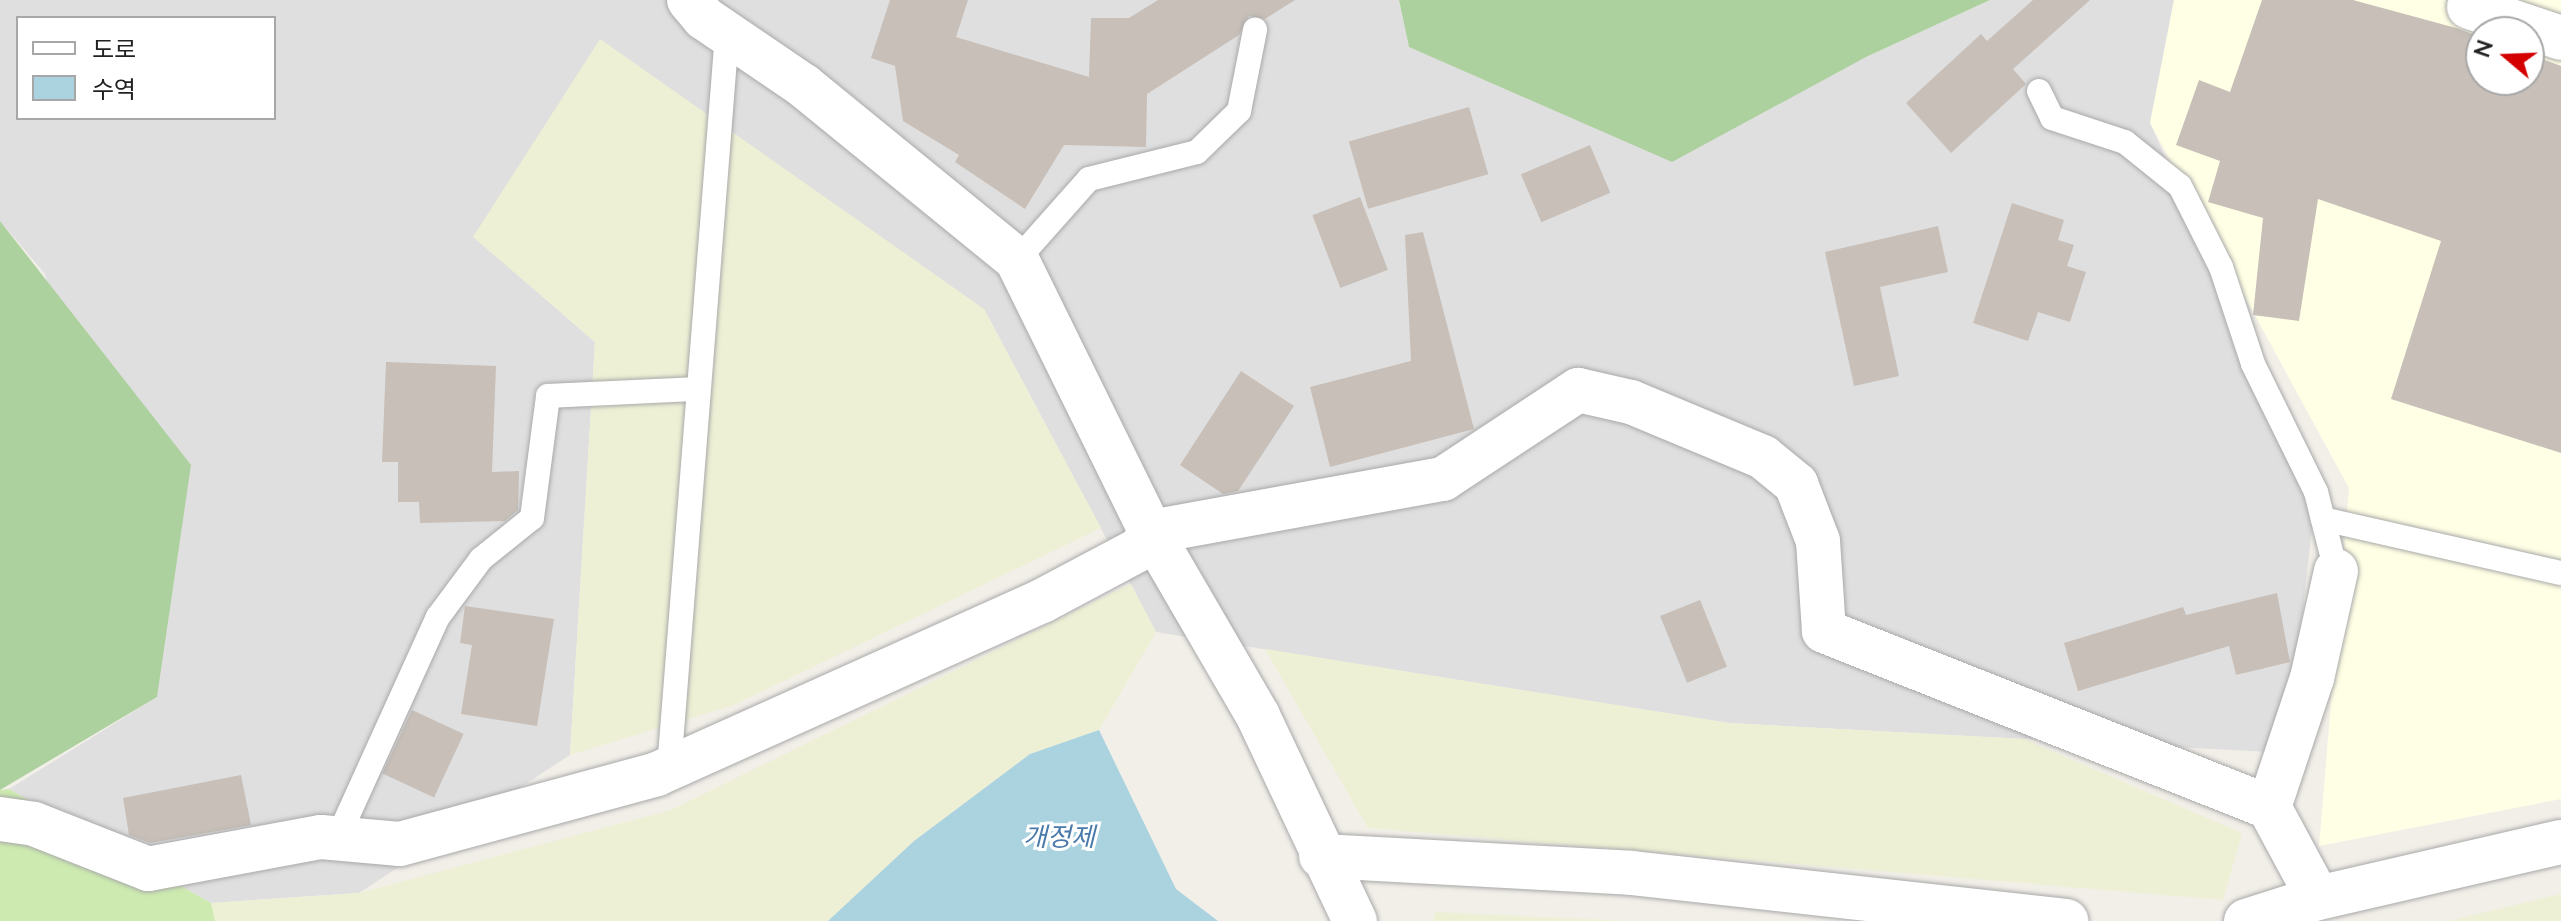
<!DOCTYPE html>
<meta charset="utf-8">
<style>
body{margin:0}
#map{position:relative;width:2561px;height:921px;overflow:hidden;background:#f2efe9;font-family:"Nunito Sans","Noto Sans KR",sans-serif}
div>[style]{position:absolute}
.residential>*{inset:0;background:#e0dfdf}
.education>*{inset:0;background:#ffffe5}
.farmland>*{inset:0;background:#eef0d5}
.grass>*{inset:0;background:#cdebb0}
.forest>*{inset:0;background:#add19e}
.water>*{inset:0;background:#aad3df}
.building>*{inset:0;background:#c7bfb8;transform-origin:0 0}
.roads{filter:drop-shadow(0 0 2px #a9a9a9) drop-shadow(0 0 2px #a9a9a9)}
.lane>*{height:24px;margin:-12px;padding:0 12px;transform-origin:12px;border-radius:12px;background:#fff}
.street>*{height:44px;margin:-22px;padding:0 22px;transform-origin:22px;border-radius:22px;background:#fff}
span{translate:-50% -50%;white-space:nowrap;text-align:center;line-height:1.15;-webkit-text-stroke:6px #fff;paint-order:stroke}
.water-label{font-size:26px;color:#4a7aab;font-style:italic}
.legend{position:absolute;left:16px;top:16px;width:260px;height:104px;box-sizing:border-box;background:#fff;border:2px solid #a7a7a7;margin:0;padding:10px 14px;list-style:none;font-size:24px;color:#222}
.legend li{display:flex;align-items:center;gap:16px;height:40px}
.legend b{width:40px;border:2px solid #a7a7a7}
.north{position:absolute;left:2465px;top:16px;width:80px;height:80px;box-sizing:border-box;background:#fff;border:2px solid #a7a7a7;border-radius:50%;rotate:289deg;font-size:22px;font-weight:700;line-height:32px;text-align:center;color:#222}
.north::after{content:'';display:block;margin:auto;width:28px;height:36px;background:#d40000;clip-path:polygon(50% 0,100% 100%,50% 72%,0 100%)}
</style>
<div id="map">
<div class="residential">
<div style="clip-path:polygon(evenodd,0 0,1399px 0,1409px 47px,1866px 57px,1990px 0,2174px 0,2150px 123px,2316px 492px,2287px 753px,1729px 723px,1156px 632px,984px 309px,473px 236px,595px 342px,570px 755px,359px 893px,211px 903px,9px 789px,157px 697px,45px 274px,0 221px,0 0,18px 18px,274px 18px,274px 118px,18px 118px,18px 18px)"></div>
</div>
<div class="education">
<div style="clip-path:polygon(evenodd,2174px 0,2561px 0,2561px 799px,2319px 846px,2349px 488px,2150px 123px,2174px 0,2481px 32px,2529px 32px,2529px 80px,2481px 80px,2481px 32px)"></div>
</div>
<div class="farmland">
<div style="clip-path:polygon(600px 39px,984px 309px,1101px 528px,734px 705px,570px 755px,595px 342px,473px 237px)"></div>
<div style="clip-path:polygon(1131px 584px,1156px 632px,1099px 730px,1030px 754px,914px 841px,828px 921px,215px 921px,211px 903px,359px 893px,671px 810px)"></div>
<div style="clip-path:polygon(1265px 649px,1729px 723px,2024px 739px,2242px 833px,2223px 900px,1368px 828px)"></div>
<div style="clip-path:polygon(2561px 894px,2561px 921px,2448px 921px)"></div>
<div style="clip-path:polygon(1435px 912px,1629px 921px,1433px 921px)"></div>
</div>
<div class="grass">
<div style="clip-path:polygon(9px 789px,211px 903px,215px 921px,0 921px,0 790px)"></div>
</div>
<div class="forest">
<div style="clip-path:polygon(1399px 0,1990px 0,1866px 57px,1672px 162px,1409px 47px)"></div>
<div style="clip-path:polygon(0 221px,191px 465px,157px 697px,0 790px)"></div>
</div>
<div class="water">
<div style="clip-path:polygon(1099px 730px,1176px 889px,1218px 921px,828px 921px,914px 841px,1030px 754px)"></div>
</div>
<div class="building">
<div style="clip-path:polygon(890px 0,968px 0,956px 37px,1089px 77px,1091px 18px,1129px 18px,1158px 0,1295px 0,1265px 19px,1249px 16px,1239px 35px,1147px 94px,1146px 147px,1064px 145px,1025px 209px,955px 162px,959px 155px,903px 121px,895px 66px,871px 58px)"></div>
<div style="clip-path:polygon(2033px 0,2090px 0,2013px 69px,2026px 84px,1951px 153px,1906px 103px,1981px 34px,1987px 41px)"></div>
<div style="clip-path:polygon(2262px 0,2353px 0,2456px 28px,2481px 37px,2481px 80px,2529px 80px,2529px 54px,2561px 66px,2561px 453px,2391px 399px,2441px 241px,2318px 199px,2299px 321px,2253px 315px,2263px 218px,2208px 202px,2220px 161px,2176px 145px,2199px 80px,2230px 92px)"></div>
<div style="left:1469px;top:107px;width:70px;height:125px;rotate:74deg"></div>
<div style="left:1590px;top:145px;width:52px;height:75px;rotate:67deg"></div>
<div style="left:1360px;top:197px;width:78px;height:51px;rotate:69deg"></div>
<div style="clip-path:polygon(2012px 203px,2064px 220px,2058px 240px,2074px 245px,2067px 266px,2086px 272px,2070px 322px,2038px 312px,2028px 341px,1973px 323px)"></div>
<div style="clip-path:polygon(1938px 226px,1948px 272px,1880px 287px,1899px 376px,1854px 386px,1825px 252px)"></div>
<div style="clip-path:polygon(1423px 232px,1474px 429px,1330px 467px,1310px 387px,1411px 361px,1405px 235px)"></div>
<div style="clip-path:polygon(386px 362px,496px 366px,492px 472px,519px 471px,518px 510px,505px 521px,420px 523px,419px 502px,398px 502px,398px 462px,382px 462px)"></div>
<div style="clip-path:polygon(1241px 371px,1294px 406px,1238px 491px,1223px 494px,1180px 465px)"></div>
<div style="clip-path:polygon(2277px 593px,2290px 662px,2236px 675px,2229px 646px,2078px 691px,2064px 643px,2183px 607px,2186px 615px)"></div>
<div style="left:1700px;top:600px;width:72px;height:43px;rotate:68deg"></div>
<div style="clip-path:polygon(465px 606px,554px 619px,537px 726px,461px 714px,472px 645px,460px 643px)"></div>
<div style="left:412px;top:710px;width:57px;height:70px;rotate:25deg"></div>
<div style="clip-path:polygon(241px 775px,251px 825px,150px 843px,129px 835px,123px 798px)"></div>
</div>
<div class="roads">
<div class="lane">
<div style="left:2039px;top:91px;width:30px;rotate:64deg"></div>
<div style="left:2052px;top:118px;width:77px;rotate:18.2deg"></div>
<div style="left:2125px;top:142px;width:70px;rotate:38.7deg"></div>
<div style="left:2180px;top:186px;width:91px;rotate:63.2deg"></div>
<div style="left:2221px;top:267px;width:102px;rotate:71.7deg"></div>
<div style="left:2253px;top:364px;width:143px;rotate:63.8deg"></div>
<div style="left:2316px;top:492px;width:81px;rotate:75.8deg"></div>
<div style="left:1017px;top:260px;width:108px;rotate:-48.4deg"></div>
<div style="left:1089px;top:179px;width:111px;rotate:-14deg"></div>
<div style="left:1197px;top:152px;width:59px;rotate:-44.3deg"></div>
<div style="left:1239px;top:111px;width:83px;rotate:-78.8deg"></div>
<div style="left:2323px;top:519px;width:244px;rotate:12.8deg"></div>
<div style="left:669px;top:769px;width:738px;rotate:-85.49deg"></div>
<div style="left:338px;top:837px;width:242px;rotate:-65.6deg"></div>
<div style="left:438px;top:617px;width:72px;rotate:-53.4deg"></div>
<div style="left:481px;top:559px;width:65px;rotate:-38.8deg"></div>
<div style="left:532px;top:518px;width:123px;rotate:-82.5deg"></div>
<div style="left:548px;top:396px;width:150px;rotate:-2.7deg"></div>
</div>
<div class="street">
<div style="left:689px;top:0;width:23px;rotate:50deg"></div>
<div style="left:704px;top:18px;width:121px;rotate:34.2deg"></div>
<div style="left:804px;top:86px;width:275px;rotate:39.2deg"></div>
<div style="left:1017px;top:260px;width:303px;rotate:63.8deg"></div>
<div style="left:1151px;top:532px;width:297px;rotate:-10.3deg"></div>
<div style="left:1443px;top:479px;width:162px;rotate:-33.4deg"></div>
<div style="left:1578px;top:390px;width:54px;rotate:12.8deg"></div>
<div style="left:1631px;top:402px;width:143px;rotate:22.6deg"></div>
<div style="left:1763px;top:457px;width:43px;rotate:39.3deg"></div>
<div style="left:1796px;top:484px;width:61px;rotate:68.9deg"></div>
<div style="left:1818px;top:541px;width:90px;rotate:86.2deg"></div>
<div style="left:1824px;top:631px;width:479px;rotate:21.6deg"></div>
<div style="left:2469px;top:7px;width:97px;rotate:18.6deg"></div>
<div style="left:2336px;top:571px;width:110px;rotate:102.6deg"></div>
<div style="left:2312px;top:678px;width:136px;rotate:108.4deg"></div>
<div style="left:2269px;top:807px;width:103px;rotate:61.7deg"></div>
<div style="left:2318px;top:898px;width:249px;rotate:-13deg"></div>
<div style="left:0;top:819px;width:34px;rotate:8deg"></div>
<div style="left:34px;top:824px;width:123px;rotate:21.5deg"></div>
<div style="left:148px;top:869px;width:176px;rotate:-10.5deg"></div>
<div style="left:321px;top:837px;width:79px;rotate:5.1deg"></div>
<div style="left:400px;top:844px;width:266px;rotate:-15.2deg"></div>
<div style="left:657px;top:774px;width:422px;rotate:-24.2deg"></div>
<div style="left:1042px;top:601px;width:111px;rotate:-28deg"></div>
<div style="left:1140px;top:549px;width:20px;rotate:-57deg"></div>
<div style="left:1151px;top:532px;width:213px;rotate:59.8deg"></div>
<div style="left:1258px;top:716px;width:227px;rotate:64.7deg"></div>
<div style="left:1321px;top:856px;width:311px;rotate:3.1deg"></div>
<div style="left:1632px;top:873px;width:437px;rotate:6.3deg"></div>
<div style="left:2246px;top:921px;width:76px;rotate:-17.7deg"></div>
</div>
</div>
<div class="water-label">
<span style="left:1059px;top:838px">개정제</span>
</div>
<ul class="legend">
<li><b style="height:10px;background:#fff"></b>도로</li>
<li><b style="height:22px;background:#aad3df"></b>수역</li>
</ul>
<div class="north">N</div>
</div>
